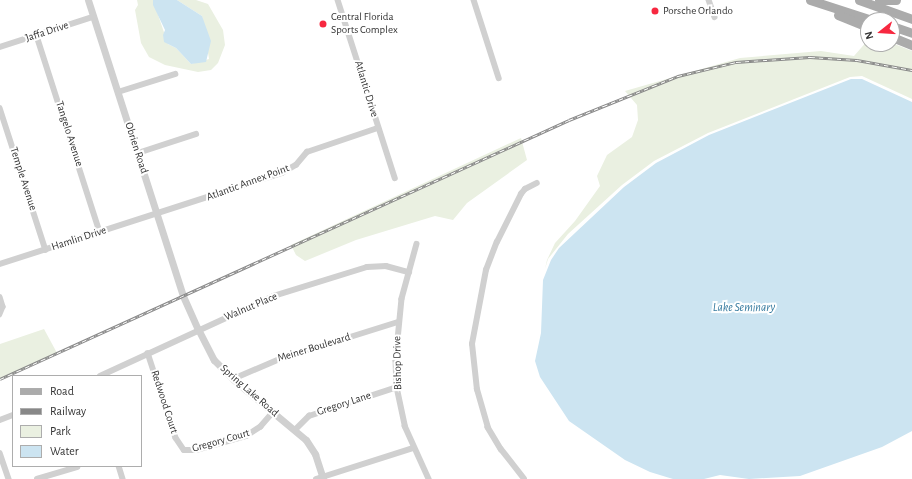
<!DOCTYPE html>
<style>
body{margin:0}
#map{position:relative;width:912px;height:479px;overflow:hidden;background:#fff;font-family:"Alegreya Sans",sans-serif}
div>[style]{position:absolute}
.green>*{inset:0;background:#eaf0e1}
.water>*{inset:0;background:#cce4f1}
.minor>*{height:5.5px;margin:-2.75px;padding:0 2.75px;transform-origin:2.75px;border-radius:2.75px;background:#d0d0d0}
.tertiary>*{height:7px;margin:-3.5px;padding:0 3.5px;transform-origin:3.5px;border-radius:3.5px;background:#d0d0d0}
.primary>*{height:9px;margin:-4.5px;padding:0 4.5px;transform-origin:4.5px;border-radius:4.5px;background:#ababab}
.rail>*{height:3px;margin-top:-1.5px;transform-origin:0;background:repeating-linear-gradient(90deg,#fff 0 4.5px,#888 0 9px);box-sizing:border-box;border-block:1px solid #888}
.dots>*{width:11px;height:11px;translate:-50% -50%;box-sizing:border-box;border:2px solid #fff;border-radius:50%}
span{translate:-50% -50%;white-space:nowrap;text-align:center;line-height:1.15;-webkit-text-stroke:4px #fff;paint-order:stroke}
.poi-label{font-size:11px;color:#333}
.left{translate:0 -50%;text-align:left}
.street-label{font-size:11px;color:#333}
.water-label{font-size:12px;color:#377b9f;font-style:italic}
.legend{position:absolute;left:12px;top:375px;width:130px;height:92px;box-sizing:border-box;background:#fff;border:1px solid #adadad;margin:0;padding:5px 7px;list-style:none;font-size:12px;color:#333}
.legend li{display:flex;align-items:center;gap:8px;height:20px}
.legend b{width:20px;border:1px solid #adadad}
.north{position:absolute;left:860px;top:12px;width:40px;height:40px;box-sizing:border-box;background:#fff;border:1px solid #adadad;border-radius:50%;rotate:253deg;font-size:11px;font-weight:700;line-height:16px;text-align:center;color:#333}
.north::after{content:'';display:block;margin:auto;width:14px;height:18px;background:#f72840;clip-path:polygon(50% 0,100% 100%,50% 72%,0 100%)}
</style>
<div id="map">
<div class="green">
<div style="clip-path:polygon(137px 0,153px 0,168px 44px,176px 48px,191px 64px,209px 59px,202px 16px,177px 0,196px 0,208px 4px,223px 30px,225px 45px,218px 63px,211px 70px,198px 72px,165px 65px,149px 57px,141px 43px,135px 10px,138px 5px)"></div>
<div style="clip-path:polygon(868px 40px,868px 44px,892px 43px,912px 51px,912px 99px,862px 76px,850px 77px,708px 133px,654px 161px,622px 185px,568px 234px,548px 259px,545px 269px,547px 260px,555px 243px,575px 221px,600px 186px,597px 176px,607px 155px,632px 137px,638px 120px,637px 105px,625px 91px,740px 58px,821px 51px,854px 56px)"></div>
<div style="clip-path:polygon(521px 138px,527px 160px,467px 203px,453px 220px,435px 216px,356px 240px,305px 261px,296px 255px,291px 245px)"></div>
<div style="clip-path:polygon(44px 329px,57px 353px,0 380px,0 344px)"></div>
</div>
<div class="water">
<div style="clip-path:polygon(153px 0,177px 0,202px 16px,211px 41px,206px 62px,191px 64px,176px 48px,164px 42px,163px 35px,165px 30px,153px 5px)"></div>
<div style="clip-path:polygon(851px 79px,862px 79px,912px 102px,912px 431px,882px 447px,800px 476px,749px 479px,720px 475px,704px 479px,673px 479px,650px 472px,625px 460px,569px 421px,540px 377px,535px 361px,541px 333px,543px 280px,551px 260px,559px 248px,624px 187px,656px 163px,709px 135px)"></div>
</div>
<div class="minor">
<div style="left:338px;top:0;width:187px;rotate:72.2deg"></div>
<div style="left:474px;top:0;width:82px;rotate:72.2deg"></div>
<div style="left:709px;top:0;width:18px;rotate:71deg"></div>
<div style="left:37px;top:36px;width:206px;rotate:72.2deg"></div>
<div style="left:0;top:47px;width:98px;rotate:-17.9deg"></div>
<div style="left:118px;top:92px;width:60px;rotate:-17.5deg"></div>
<div style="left:0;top:108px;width:149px;rotate:72.1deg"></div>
<div style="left:138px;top:153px;width:61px;rotate:-18.1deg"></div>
<div style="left:417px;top:244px;width:57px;rotate:105.3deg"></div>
<div style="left:402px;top:299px;width:61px;rotate:95.6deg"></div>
<div style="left:396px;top:360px;width:27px;rotate:88deg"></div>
<div style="left:397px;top:387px;width:40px;rotate:78deg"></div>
<div style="left:405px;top:426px;width:58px;rotate:65.6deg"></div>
<div style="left:0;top:264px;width:296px;rotate:-17.9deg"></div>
<div style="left:282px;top:173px;width:16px;rotate:-30deg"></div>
<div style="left:296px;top:165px;width:17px;rotate:-50deg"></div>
<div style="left:307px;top:152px;width:75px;rotate:-18.7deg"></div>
<div style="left:0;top:297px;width:10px;rotate:73deg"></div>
<div style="left:3px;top:307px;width:8px;rotate:113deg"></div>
<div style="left:148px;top:353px;width:89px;rotate:71.8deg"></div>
<div style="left:176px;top:438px;width:14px;rotate:56deg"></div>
<div style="left:184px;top:450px;width:12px"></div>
<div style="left:196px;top:450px;width:52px;rotate:-15.6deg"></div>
<div style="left:246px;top:436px;width:17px;rotate:-33deg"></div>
<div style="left:260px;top:427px;width:20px;rotate:-49deg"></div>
<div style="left:100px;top:376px;width:192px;rotate:-24.7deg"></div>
<div style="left:274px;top:296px;width:97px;rotate:-17.3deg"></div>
<div style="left:367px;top:267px;width:19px;rotate:-3deg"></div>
<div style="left:386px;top:266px;width:24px;rotate:15deg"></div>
<div style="left:233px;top:379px;width:51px;rotate:-23.1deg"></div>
<div style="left:280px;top:359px;width:124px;rotate:-17.4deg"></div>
<div style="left:0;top:420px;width:14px;rotate:-21deg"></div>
<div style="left:295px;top:430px;width:20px;rotate:-45deg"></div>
<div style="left:309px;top:416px;width:93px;rotate:-18.2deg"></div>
<div style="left:0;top:453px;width:28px;rotate:71deg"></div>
<div style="left:119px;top:466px;width:14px;rotate:73deg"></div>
<div style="left:37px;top:479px;width:42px;rotate:-16.7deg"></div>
<div style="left:316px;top:479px;width:102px;rotate:-17.7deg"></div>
<div style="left:524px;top:479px;width:37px;rotate:-128deg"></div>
<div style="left:501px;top:450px;width:26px;rotate:-121deg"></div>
<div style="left:488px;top:428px;width:40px;rotate:-106deg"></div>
<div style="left:477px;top:390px;width:46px;rotate:-96.2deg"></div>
<div style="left:472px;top:344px;width:75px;rotate:-79.3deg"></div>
<div style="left:486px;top:270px;width:30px;rotate:-69deg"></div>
<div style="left:497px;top:242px;width:54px;rotate:-63.4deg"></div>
<div style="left:521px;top:194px;width:6px;rotate:-51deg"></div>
<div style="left:525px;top:189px;width:13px;rotate:-27deg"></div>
</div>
<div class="tertiary">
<div style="left:88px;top:0;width:311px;rotate:72.2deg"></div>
<div style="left:183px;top:296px;width:36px;rotate:66deg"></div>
<div style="left:198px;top:329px;width:35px;rotate:63deg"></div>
<div style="left:214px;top:360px;width:27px;rotate:45deg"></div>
<div style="left:233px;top:379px;width:95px;rotate:39.9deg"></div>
<div style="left:306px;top:440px;width:17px;rotate:57deg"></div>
<div style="left:315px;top:454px;width:26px;rotate:72deg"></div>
</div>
<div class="primary">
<div style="left:810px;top:0;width:65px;rotate:17.9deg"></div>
<div style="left:859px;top:0;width:56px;rotate:19.7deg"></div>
<div style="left:879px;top:0;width:17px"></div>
<div style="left:838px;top:15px;width:32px;rotate:22deg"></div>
<div style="left:892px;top:26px;width:21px;rotate:19deg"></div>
<div style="left:892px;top:37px;width:22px;rotate:22deg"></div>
</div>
<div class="rail">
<div style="left:0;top:379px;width:625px;rotate:-24.47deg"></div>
<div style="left:569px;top:120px;width:118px;rotate:-22deg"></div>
<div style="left:678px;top:76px;width:60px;rotate:-13.6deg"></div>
<div style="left:736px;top:62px;width:74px;rotate:-3.9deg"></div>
<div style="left:810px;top:57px;width:47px;rotate:3.7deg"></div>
<div style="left:857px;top:60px;width:56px;rotate:10.3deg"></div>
</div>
<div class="dots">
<div style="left:655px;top:11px;background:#f72840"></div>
<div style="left:323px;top:24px;background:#f72840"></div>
</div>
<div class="poi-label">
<span class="left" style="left:663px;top:11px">Porsche Orlando</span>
<span class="left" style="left:331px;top:24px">Central Florida<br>Sports Complex</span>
</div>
<div class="street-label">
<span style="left:47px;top:32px;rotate:-18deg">Jaffa Drive</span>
<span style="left:366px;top:89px;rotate:73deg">Atlantic Drive</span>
<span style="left:69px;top:134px;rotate:72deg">Tangelo Avenue</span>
<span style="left:136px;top:148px;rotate:72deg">Obrien Road</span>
<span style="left:23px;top:179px;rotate:72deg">Temple Avenue</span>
<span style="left:248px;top:183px;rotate:-20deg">Atlantic Annex Point</span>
<span style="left:79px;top:239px;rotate:-18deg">Hamlin Drive</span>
<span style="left:251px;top:307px;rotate:-23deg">Walnut Place</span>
<span style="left:314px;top:348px;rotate:-17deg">Meiner Boulevard</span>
<span style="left:398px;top:363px;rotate:-91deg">Bishop Drive</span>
<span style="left:249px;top:391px;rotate:41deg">Spring Lake Road</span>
<span style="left:164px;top:402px;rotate:72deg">Redwood Court</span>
<span style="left:344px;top:404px;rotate:-18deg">Gregory Lane</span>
<span style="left:221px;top:441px;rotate:-16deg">Gregory Court</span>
</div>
<div class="water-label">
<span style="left:744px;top:308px">Lake Seminary</span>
</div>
<ul class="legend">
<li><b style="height:5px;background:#ababab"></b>Road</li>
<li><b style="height:5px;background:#888"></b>Railway</li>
<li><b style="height:11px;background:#eaf0e1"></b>Park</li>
<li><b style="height:11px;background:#cce4f1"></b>Water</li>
</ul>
<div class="north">N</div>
</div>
